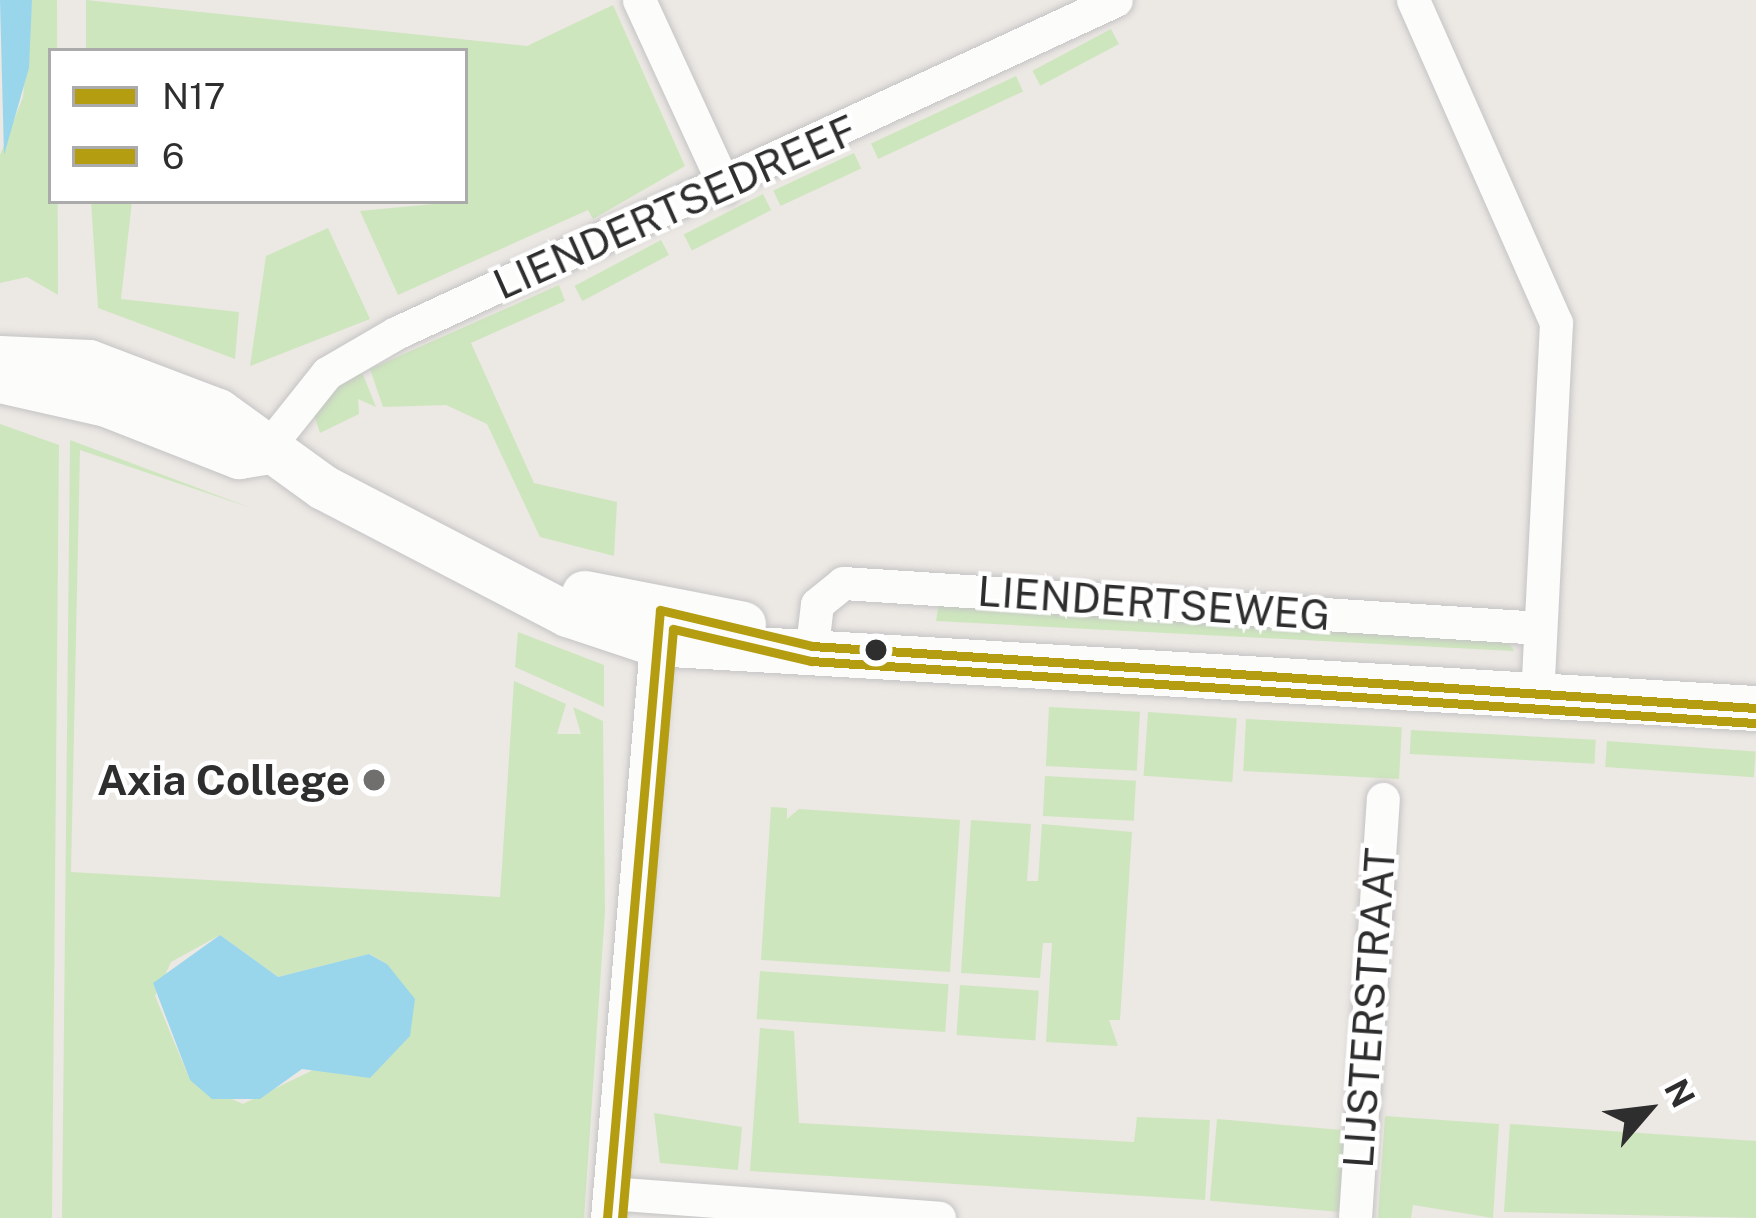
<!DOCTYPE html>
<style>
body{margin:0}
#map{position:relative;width:1756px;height:1218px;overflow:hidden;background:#ece8e4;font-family:"Public Sans",sans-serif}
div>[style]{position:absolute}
.green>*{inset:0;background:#cee6be;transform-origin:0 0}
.water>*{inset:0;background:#99d6ec}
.roads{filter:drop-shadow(0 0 3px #c5c4c5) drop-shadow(0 0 3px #c5c4c5)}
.street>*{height:33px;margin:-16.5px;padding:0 16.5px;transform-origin:16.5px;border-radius:16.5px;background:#fcfcfb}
.secondary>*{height:45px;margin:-22.5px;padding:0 22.5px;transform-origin:22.5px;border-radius:22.5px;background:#fcfcfb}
.bus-1>*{height:9px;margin:-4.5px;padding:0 4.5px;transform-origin:4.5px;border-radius:4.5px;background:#b49d10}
.bus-2>*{height:9px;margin:-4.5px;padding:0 4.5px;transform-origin:4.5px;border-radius:4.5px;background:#b49d10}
.dots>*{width:33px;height:33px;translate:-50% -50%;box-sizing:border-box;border:6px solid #fff;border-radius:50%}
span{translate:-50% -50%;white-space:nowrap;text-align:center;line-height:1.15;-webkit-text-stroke:9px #fff;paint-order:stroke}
.street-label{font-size:42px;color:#2e2e2e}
.poi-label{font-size:42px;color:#2e2e2e;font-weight:700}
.right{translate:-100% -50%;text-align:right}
.legend{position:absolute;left:48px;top:48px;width:420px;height:156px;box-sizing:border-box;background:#fff;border:3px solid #ababab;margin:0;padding:15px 21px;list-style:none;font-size:36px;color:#2e2e2e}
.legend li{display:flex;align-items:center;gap:24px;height:60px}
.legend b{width:60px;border:3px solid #ababab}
.north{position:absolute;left:1588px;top:1050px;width:120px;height:120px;-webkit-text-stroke:9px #fff;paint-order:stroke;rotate:62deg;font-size:33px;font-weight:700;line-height:48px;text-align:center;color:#2e2e2e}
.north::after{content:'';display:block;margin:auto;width:42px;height:54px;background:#2e2e2e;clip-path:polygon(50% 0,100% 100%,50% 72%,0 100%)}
</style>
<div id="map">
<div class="green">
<div style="clip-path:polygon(32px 0,57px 0,58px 295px,27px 277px,0 283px,0 155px,23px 97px)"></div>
<div style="clip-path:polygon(86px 0,527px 46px,613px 5px,685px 166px,593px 219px,588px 210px,398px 295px,360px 211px,465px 201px,465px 51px,86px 51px)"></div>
<div style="left:1111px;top:29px;width:17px;height:89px;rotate:62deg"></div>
<div style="left:1016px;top:76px;width:17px;height:160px;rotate:65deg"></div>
<div style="left:854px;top:153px;width:17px;height:89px;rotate:65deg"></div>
<div style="left:763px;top:194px;width:18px;height:89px;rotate:63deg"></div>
<div style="clip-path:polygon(91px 201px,132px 201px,121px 299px,239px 312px,235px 359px,98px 308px)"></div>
<div style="clip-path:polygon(328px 228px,370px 319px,250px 366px,266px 256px)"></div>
<div style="left:661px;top:240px;width:17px;height:98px;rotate:62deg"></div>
<div style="clip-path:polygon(559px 285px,565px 301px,471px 343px,534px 483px,617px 502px,614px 556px,540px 537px,487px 424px,446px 405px,383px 407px,370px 369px)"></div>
<div style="clip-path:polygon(362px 372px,376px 407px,358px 399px,359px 414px,320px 433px,314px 415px,333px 385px)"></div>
<div style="clip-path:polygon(0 424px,59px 445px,52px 1218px,0 1218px)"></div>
<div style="clip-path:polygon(evenodd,70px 440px,251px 508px,80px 450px,71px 872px,500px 897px,514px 681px,566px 704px,557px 734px,581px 734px,573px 707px,603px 721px,605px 912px,584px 1218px,62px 1218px,70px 440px,220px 935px,278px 977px,370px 954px,387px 964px,313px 1070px,243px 1104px,190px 1080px,155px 996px,171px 962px,220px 935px)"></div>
<div style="clip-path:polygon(939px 603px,1508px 641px,1514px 651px,936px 621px)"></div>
<div style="clip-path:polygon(518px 632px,604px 665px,604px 707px,515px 667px)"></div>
<div style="left:1049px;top:707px;width:91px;height:59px;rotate:3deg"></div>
<div style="left:1148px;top:712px;width:89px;height:64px;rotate:4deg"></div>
<div style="left:1246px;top:719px;width:156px;height:52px;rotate:3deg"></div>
<div style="left:1411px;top:730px;width:185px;height:24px;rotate:3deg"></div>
<div style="left:1607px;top:741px;width:149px;height:26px;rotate:4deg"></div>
<div style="left:1045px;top:776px;width:91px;height:40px;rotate:3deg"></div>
<div style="clip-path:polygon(771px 807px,787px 808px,787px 819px,799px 809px,960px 820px,950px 972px,761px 960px)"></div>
<div style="clip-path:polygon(971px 820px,1031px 824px,1027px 881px,1038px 881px,1042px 824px,1132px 832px,1120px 1020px,1109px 1020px,1118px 1046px,1046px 1042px,1052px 943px,1043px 943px,1040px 978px,961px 973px)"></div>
<div style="left:760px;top:971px;width:189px;height:48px;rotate:4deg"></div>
<div style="left:960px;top:985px;width:79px;height:50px;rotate:4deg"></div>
<div style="clip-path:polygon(760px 1028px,794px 1031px,799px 1123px,1134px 1142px,1137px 1117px,1210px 1120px,1205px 1200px,750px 1171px)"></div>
<div style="clip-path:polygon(654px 1113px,742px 1127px,738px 1170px,660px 1163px)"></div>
<div style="clip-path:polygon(1385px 1116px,1499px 1124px,1493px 1218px,1413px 1205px,1411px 1218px,1378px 1218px)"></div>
<div style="left:1217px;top:1119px;width:131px;height:82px;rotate:5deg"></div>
<div style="clip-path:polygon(1510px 1124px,1756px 1141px,1756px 1218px,1504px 1212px)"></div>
</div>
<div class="water">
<div style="clip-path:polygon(0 0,32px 0,29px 68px,4px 155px)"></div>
<div style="clip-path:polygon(220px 935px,278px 977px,369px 954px,387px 964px,415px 999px,410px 1036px,370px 1078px,302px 1069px,260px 1099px,212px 1099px,190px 1080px,153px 983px)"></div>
</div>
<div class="roads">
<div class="street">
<div style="left:639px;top:0;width:206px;rotate:65.3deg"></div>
<div style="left:1413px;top:0;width:353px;rotate:66.1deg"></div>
<div style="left:1556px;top:323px;width:371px;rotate:92.9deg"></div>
<div style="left:264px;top:452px;width:101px;rotate:-51.4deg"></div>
<div style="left:327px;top:373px;width:80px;rotate:-30.1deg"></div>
<div style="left:396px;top:333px;width:793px;rotate:-24.82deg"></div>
<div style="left:812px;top:646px;width:42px;rotate:-83.2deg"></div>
<div style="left:817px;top:604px;width:33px;rotate:-39deg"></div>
<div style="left:843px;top:583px;width:698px;rotate:3.69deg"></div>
<div style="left:609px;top:1193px;width:331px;rotate:4.3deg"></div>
<div style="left:607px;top:1218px;width:598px;rotate:-85.11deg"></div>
<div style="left:1355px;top:1218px;width:420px;rotate:-86.2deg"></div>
</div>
<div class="secondary">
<div style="left:0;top:358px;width:89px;rotate:2.6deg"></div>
<div style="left:89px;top:362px;width:138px;rotate:20.8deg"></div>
<div style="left:218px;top:411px;width:130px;rotate:35.9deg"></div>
<div style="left:323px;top:487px;width:275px;rotate:27.5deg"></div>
<div style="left:567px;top:614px;width:92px;rotate:18.4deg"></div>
<div style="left:654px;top:643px;width:1104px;rotate:3.38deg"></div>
<div style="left:0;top:380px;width:109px;rotate:12.8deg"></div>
<div style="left:106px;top:404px;width:143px;rotate:21.4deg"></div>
<div style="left:239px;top:456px;width:25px;rotate:-9deg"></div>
<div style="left:584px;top:593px;width:162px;rotate:11deg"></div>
</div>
</div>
<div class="bus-1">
<div style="left:660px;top:610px;width:156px;rotate:13.3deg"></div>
<div style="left:812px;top:646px;width:946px;rotate:3.76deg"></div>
<div style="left:607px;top:1218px;width:610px;rotate:-85.02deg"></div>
</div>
<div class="bus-2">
<div style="left:622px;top:1218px;width:591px;rotate:-85.05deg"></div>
<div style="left:673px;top:629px;width:142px;rotate:13.1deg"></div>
<div style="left:811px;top:661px;width:946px;rotate:3.76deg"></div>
</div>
<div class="dots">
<div style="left:876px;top:650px;background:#2e2e2e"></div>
<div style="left:374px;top:780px;background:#706f6e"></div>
</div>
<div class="street-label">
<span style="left:675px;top:207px;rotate:-24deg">LIENDERTSEDREEF</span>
<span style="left:1154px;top:603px;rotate:4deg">LIENDERTSEWEG</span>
<span style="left:1369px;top:1008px;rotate:-86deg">LIJSTERSTRAAT</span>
</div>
<div class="poi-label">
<span class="right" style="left:350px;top:780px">Axia College</span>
</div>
<ul class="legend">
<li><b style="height:15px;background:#b49d10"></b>N17</li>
<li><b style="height:15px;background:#b49d10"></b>6</li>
</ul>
<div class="north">N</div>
</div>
